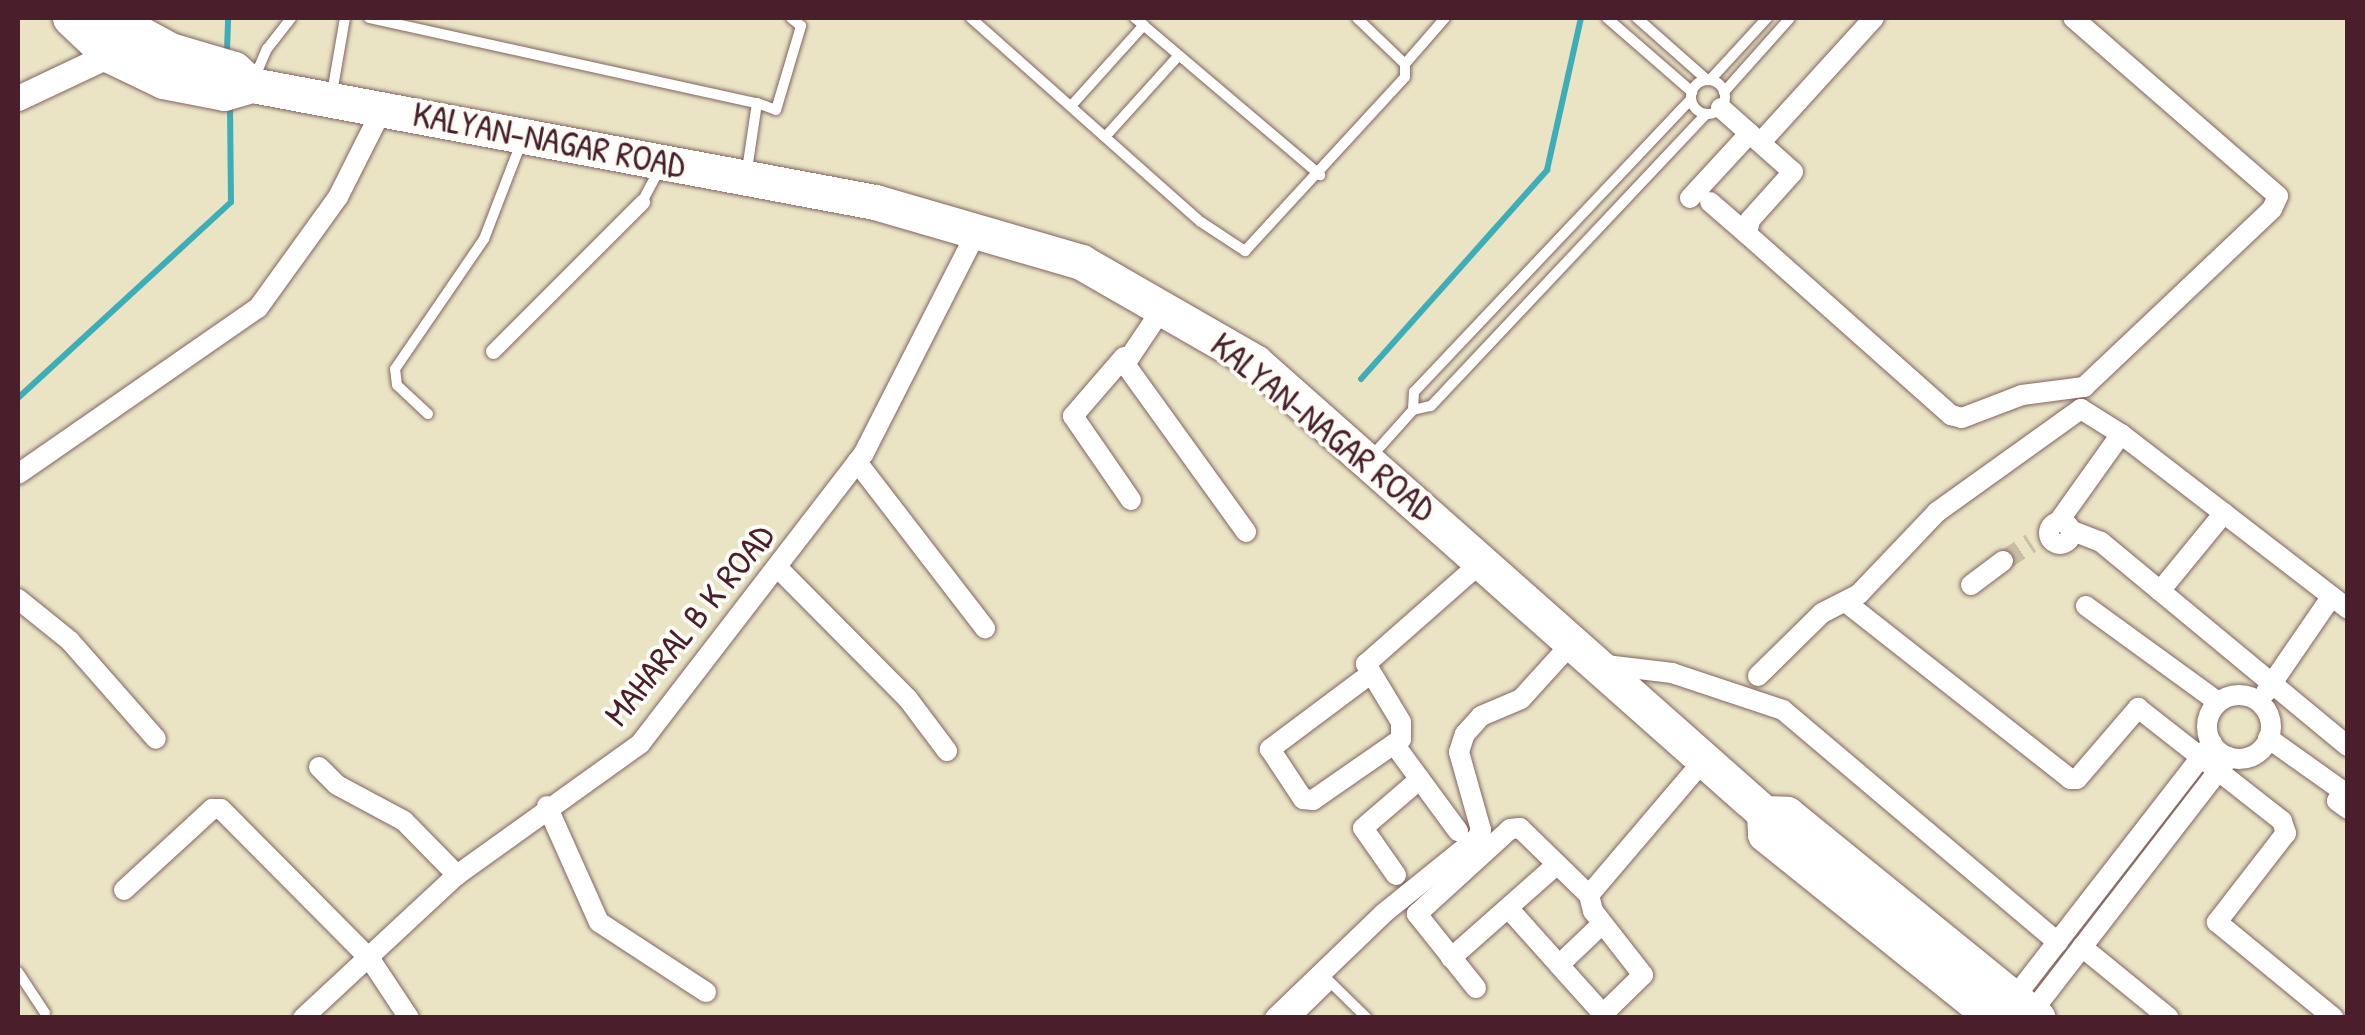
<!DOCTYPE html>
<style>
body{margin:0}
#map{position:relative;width:2365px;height:1035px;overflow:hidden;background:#eae4c5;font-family:"Patrick Hand",sans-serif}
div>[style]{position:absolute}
.stream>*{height:6px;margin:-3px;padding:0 3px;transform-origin:3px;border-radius:3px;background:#3daeb7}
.minor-tunnel>*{height:20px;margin-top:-10px;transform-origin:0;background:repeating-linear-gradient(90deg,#cabda6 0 20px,transparent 0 30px)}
.roads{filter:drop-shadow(0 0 2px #826461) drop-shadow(0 0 2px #826461)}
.service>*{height:10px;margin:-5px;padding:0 5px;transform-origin:5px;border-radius:5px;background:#fff}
.service>.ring{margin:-5px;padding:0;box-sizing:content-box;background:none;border:10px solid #fff;border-radius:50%}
.pedestrian>*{height:15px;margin:-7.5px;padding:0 7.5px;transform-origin:7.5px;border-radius:7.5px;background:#fff}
.minor>*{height:20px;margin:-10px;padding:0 10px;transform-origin:10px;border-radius:10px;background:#fff}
.minor>.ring{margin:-10px;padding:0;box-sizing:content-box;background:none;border:20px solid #fff;border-radius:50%}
.tertiary>*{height:25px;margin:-12.5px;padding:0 12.5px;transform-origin:12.5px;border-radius:12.5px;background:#fff}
.trunk>*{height:35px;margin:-17.5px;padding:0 17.5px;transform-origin:17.5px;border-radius:17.5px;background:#fff}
span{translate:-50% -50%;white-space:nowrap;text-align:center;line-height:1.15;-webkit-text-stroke:8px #fdfcf7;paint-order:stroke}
.street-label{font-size:35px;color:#4a1f2b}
.frame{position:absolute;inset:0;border:20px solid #4a1f2b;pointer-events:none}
</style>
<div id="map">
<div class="stream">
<div style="left:227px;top:51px;width:33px;rotate:-88deg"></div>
<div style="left:1361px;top:379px;width:280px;rotate:-48.3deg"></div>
<div style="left:1547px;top:170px;width:156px;rotate:-77.4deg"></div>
<div style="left:18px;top:398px;width:289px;rotate:-42.6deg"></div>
<div style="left:231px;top:202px;width:95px;rotate:-90.6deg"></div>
</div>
<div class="minor-tunnel">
<div style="left:2003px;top:561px;width:33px;rotate:-33deg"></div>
</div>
<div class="roads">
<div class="service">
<div style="left:369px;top:18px;width:397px;rotate:12.4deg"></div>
<div style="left:757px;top:103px;width:68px;rotate:98.5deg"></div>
<div style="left:971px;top:18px;width:307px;rotate:41.6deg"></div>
<div style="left:1201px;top:222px;width:53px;rotate:33.4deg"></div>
<div style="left:1245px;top:251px;width:236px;rotate:-47.4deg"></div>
<div style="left:1405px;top:77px;width:13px;rotate:-90deg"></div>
<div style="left:1405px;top:64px;width:66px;rotate:-136.2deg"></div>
<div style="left:1135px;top:18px;width:243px;rotate:40.3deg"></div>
<div style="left:1607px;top:18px;width:113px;rotate:41deg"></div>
<div style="left:1637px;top:18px;width:94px;rotate:41.5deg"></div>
<div style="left:1405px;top:64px;width:61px;rotate:-49deg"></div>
<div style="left:254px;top:79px;width:33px;rotate:-67deg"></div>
<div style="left:267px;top:49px;width:39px;rotate:-52deg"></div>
<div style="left:1710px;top:80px;width:84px;rotate:-47.4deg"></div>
<div class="ring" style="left:1691px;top:80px;width:24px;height:24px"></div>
<div style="left:1724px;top:92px;width:99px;rotate:-48.3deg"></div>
<div style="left:332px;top:93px;width:76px;rotate:-80.2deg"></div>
<div style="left:757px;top:103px;width:20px;rotate:20deg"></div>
<div style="left:776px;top:110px;width:88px;rotate:-73.4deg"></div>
<div style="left:801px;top:26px;width:13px;rotate:-141deg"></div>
<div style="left:1071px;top:106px;width:109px;rotate:-48deg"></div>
<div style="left:1105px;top:137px;width:110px;rotate:-47.9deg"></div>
<div style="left:642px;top:202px;width:40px;rotate:-62deg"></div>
<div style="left:1413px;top:410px;width:18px;rotate:-87deg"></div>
<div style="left:1414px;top:392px;width:403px;rotate:-46.6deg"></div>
<div style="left:428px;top:414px;width:42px;rotate:-136.9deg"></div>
<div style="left:397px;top:385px;width:16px;rotate:-97deg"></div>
<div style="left:395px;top:369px;width:158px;rotate:-55.6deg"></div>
<div style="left:484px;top:239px;width:103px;rotate:-68.9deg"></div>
<div style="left:1370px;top:458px;width:64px;rotate:-48.1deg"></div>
<div style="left:1413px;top:410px;width:18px;rotate:-13deg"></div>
<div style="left:1431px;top:406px;width:401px;rotate:-46.7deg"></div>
<div style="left:18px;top:972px;width:49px;rotate:56.6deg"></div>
<div style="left:1322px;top:974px;width:63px;rotate:44.4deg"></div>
<div style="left:1296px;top:1018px;width:49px;rotate:-44.2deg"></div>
</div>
<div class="pedestrian">
<div style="left:493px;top:351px;width:211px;rotate:-45deg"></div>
</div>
<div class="minor">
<div style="left:1721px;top:108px;width:96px;rotate:41.6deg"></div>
<div style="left:1793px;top:172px;width:64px;rotate:131.9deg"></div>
<div style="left:1750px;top:220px;width:14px;rotate:102deg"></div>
<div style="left:1747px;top:234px;width:273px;rotate:41.6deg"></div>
<div style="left:1951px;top:415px;width:11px;rotate:15deg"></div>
<div style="left:1962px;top:418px;width:64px;rotate:-21deg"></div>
<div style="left:2022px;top:395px;width:63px;rotate:-7.4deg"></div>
<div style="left:2084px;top:387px;width:259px;rotate:-43.4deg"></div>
<div style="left:2272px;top:209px;width:14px;rotate:-65deg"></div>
<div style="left:2278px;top:196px;width:271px;rotate:-139deg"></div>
<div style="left:1761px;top:142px;width:168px;rotate:-47.7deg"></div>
<div style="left:1690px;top:198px;width:88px;rotate:-47.3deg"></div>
<div style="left:1710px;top:202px;width:49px;rotate:40.9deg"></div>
<div style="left:1164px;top:306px;width:70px;rotate:123.9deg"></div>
<div style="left:1125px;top:364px;width:207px;rotate:54.2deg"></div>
<div style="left:1124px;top:357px;width:78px;rotate:130.8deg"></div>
<div style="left:1073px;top:416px;width:102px;rotate:55.4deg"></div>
<div style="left:857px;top:462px;width:210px;rotate:52.4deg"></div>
<div style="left:18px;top:474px;width:292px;rotate:-34.7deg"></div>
<div style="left:258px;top:308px;width:137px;rotate:-54.2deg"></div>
<div style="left:338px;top:197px;width:100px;rotate:-63.2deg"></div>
<div style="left:2059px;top:521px;width:107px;rotate:-54.5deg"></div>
<div style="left:2121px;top:434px;width:287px;rotate:37.6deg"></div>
<div class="ring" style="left:2049px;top:522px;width:2px;height:2px"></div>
<div style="left:2070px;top:530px;width:33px;rotate:21deg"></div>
<div style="left:2101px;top:542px;width:320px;rotate:39.6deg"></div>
<div style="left:779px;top:569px;width:183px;rotate:45.2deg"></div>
<div style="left:908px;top:699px;width:65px;rotate:53.1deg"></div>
<div style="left:1971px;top:585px;width:40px;rotate:-37deg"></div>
<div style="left:2160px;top:591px;width:101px;rotate:-50.6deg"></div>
<div style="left:18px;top:599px;width:67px;rotate:38.9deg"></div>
<div style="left:70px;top:641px;width:130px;rotate:48.7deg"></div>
<div style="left:1848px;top:604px;width:283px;rotate:38.2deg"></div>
<div style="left:2070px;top:779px;width:7px"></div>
<div style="left:2077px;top:779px;width:94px;rotate:-49.3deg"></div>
<div style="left:2138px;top:708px;width:183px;rotate:38.1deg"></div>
<div style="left:2282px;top:821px;width:13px;rotate:72deg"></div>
<div style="left:2286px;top:833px;width:113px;rotate:127.8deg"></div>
<div style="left:2217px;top:922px;width:151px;rotate:39.4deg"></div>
<div style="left:2086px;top:606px;width:163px;rotate:36deg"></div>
<div style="left:1597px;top:664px;width:76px;rotate:6.8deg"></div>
<div style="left:1672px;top:673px;width:117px;rotate:18.4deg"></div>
<div style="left:1783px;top:710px;width:360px;rotate:40.2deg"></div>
<div style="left:1369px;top:675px;width:124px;rotate:143.2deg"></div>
<div style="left:1270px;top:749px;width:60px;rotate:56.6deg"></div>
<div style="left:1303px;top:799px;width:10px;rotate:6deg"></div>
<div style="left:1313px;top:800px;width:107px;rotate:-34.7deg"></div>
<div style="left:1401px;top:739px;width:17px;rotate:-90deg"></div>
<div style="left:1401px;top:722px;width:68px;rotate:-121.1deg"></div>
<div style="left:1366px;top:664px;width:157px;rotate:-41.4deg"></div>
<div style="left:1758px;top:676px;width:90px;rotate:-44.5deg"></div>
<div style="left:1822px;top:613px;width:42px;rotate:-27.2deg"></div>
<div style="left:1859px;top:594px;width:113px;rotate:-46.4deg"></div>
<div style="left:1937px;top:512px;width:177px;rotate:-35.6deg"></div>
<div style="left:2081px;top:409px;width:47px;rotate:32deg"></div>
<div style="left:2266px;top:692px;width:116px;rotate:-55.5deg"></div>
<div class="ring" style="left:2207px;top:695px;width:44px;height:44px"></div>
<div style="left:2268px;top:738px;width:93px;rotate:35.4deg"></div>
<div style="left:1394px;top:744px;width:108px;rotate:53.7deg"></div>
<div style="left:319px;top:767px;width:25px;rotate:45deg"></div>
<div style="left:337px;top:785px;width:76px;rotate:28.2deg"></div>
<div style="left:404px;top:821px;width:76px;rotate:45.5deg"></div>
<div style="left:2348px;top:792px;width:14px;rotate:141deg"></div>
<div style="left:2337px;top:801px;width:14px;rotate:36deg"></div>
<div style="left:547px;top:806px;width:127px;rotate:65.9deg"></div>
<div style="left:599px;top:922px;width:128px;rotate:33.2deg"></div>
<div style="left:1396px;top:875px;width:57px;rotate:-125.1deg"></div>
<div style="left:1363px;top:828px;width:75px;rotate:-40.7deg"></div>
<div style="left:124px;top:890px;width:120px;rotate:-42.6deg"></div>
<div style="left:212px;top:809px;width:9px"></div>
<div style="left:221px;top:809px;width:211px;rotate:45.2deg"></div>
<div style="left:370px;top:959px;width:71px;rotate:56.5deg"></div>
<div style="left:1509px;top:909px;width:75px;rotate:48.2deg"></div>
<div style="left:1602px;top:924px;width:59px;rotate:136.4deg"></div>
<div style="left:1559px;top:965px;width:66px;rotate:48.1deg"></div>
<div style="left:1603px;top:1014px;width:56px;rotate:-44.3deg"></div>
<div style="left:1643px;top:975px;width:81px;rotate:-128deg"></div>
<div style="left:1593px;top:911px;width:16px;rotate:-104deg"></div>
<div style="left:1589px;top:895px;width:176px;rotate:-49.6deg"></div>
<div style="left:2082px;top:947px;width:112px;rotate:39.2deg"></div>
<div style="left:1451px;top:958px;width:137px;rotate:-41.5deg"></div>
<div style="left:1476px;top:988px;width:95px;rotate:-128.6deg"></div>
<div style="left:1417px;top:914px;width:126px;rotate:-42.4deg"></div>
<div style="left:1510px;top:829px;width:10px;rotate:-6deg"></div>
<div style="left:1520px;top:828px;width:96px;rotate:44.2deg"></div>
<div style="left:2014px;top:998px;width:323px;rotate:-52.2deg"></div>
<div style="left:2032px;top:1012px;width:322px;rotate:-52.3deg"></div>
<div style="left:303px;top:1018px;width:210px;rotate:-42.9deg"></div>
<div style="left:457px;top:875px;width:225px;rotate:-35.6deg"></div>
<div style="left:640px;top:744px;width:367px;rotate:-52.4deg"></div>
<div style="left:864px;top:453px;width:254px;rotate:-63deg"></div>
<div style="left:1275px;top:1018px;width:151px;rotate:-43.9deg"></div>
<div style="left:1384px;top:913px;width:119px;rotate:-38.9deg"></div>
<div style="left:1477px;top:838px;width:9px;rotate:-63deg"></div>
<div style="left:1481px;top:830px;width:81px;rotate:-105.8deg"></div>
<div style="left:1459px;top:752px;width:19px;rotate:-72deg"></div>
<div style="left:1465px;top:734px;width:24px;rotate:-48deg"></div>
<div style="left:1481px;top:716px;width:43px;rotate:-23deg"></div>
<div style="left:1521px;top:699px;width:76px;rotate:-47.7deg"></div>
</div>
<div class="tertiary">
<div style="left:18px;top:98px;width:101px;rotate:-25.3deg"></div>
<div style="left:109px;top:55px;width:14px;rotate:-60deg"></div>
</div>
<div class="trunk">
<div style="left:70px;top:18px;width:54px;rotate:43.5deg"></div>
<div style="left:109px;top:55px;width:60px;rotate:25.7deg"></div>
<div style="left:163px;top:81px;width:62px;rotate:11.1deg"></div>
<div style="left:224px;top:93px;width:29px;rotate:-16deg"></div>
<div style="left:252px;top:85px;width:634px;rotate:10.64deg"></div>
<div style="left:875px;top:202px;width:215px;rotate:16.2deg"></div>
<div style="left:1081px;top:262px;width:201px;rotate:29.9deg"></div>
<div style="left:1255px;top:362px;width:680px;rotate:41.54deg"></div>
<div style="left:1764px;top:813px;width:21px;rotate:87deg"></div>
<div style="left:1765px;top:834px;width:294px;rotate:38.8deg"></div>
<div style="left:111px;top:18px;width:67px;rotate:28.5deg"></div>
<div style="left:170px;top:50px;width:67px;rotate:16.5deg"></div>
<div style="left:234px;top:69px;width:24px;rotate:42deg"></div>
<div style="left:1764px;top:813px;width:23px;rotate:2deg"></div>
<div style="left:1787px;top:814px;width:323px;rotate:39.1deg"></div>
</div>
</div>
<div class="street-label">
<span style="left:549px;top:140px;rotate:11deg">KALYAN-NAGAR ROAD</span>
<span style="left:1323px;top:427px;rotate:39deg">KALYAN-NAGAR ROAD</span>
<span style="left:689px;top:625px;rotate:-51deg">MAHARAL B K ROAD</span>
</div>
<div class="frame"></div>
</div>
